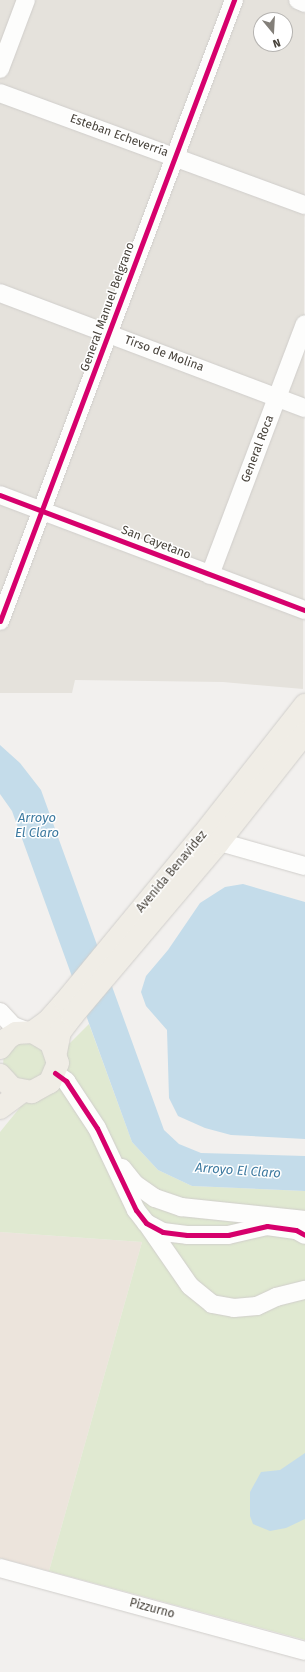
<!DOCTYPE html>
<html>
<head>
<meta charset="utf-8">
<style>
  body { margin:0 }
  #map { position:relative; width:305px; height:1672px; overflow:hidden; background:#f2f0ee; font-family:"Fira Sans",sans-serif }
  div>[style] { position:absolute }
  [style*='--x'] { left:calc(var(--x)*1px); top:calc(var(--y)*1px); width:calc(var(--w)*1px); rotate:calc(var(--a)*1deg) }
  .residential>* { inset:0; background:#e5e2dc }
  .commercial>* { inset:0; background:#ece4dc }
  .green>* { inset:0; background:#e0e9d1 }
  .water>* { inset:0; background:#c4dcea }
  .roads { filter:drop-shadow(0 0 1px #d0cecb) drop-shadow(0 0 1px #d0cecb) }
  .minor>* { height:18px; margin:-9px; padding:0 9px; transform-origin:9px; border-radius:9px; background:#fdfdfc }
  .major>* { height:22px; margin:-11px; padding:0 11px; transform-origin:11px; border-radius:11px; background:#f0ede6 }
  .cycleway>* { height:5px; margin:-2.5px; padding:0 2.5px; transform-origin:2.5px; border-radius:2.5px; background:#d6006c }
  span { translate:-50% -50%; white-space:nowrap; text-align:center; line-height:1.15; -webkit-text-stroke:3px #fff; paint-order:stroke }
  .street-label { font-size:12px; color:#47423a }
  .water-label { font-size:13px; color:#3d7aa0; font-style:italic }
  .north { position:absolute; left:253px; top:12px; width:40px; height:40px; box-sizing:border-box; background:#fff; border:1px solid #b5b3b0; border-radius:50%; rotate:162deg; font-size:11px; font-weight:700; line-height:16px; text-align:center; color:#47423a }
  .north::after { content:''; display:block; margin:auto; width:14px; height:18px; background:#837f79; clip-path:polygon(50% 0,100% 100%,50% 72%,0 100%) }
</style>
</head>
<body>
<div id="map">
  <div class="residential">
    <div style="clip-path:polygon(evenodd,0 0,305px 0,303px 689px,223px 682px,75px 680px,72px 693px,0 693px,0 0,261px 20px,285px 20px,285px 44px,261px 44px,261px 20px)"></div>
  </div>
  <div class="commercial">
    <div style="clip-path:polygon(0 1232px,142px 1242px,49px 1571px,0 1558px)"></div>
  </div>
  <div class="green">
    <div style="clip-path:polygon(89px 1024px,132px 1142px,158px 1170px,192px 1186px,305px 1191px,305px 1640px,49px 1571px,142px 1242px,0 1232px,0 1132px,22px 1105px,30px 1101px,66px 1047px)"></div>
    <div style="clip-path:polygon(29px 1037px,49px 1058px,45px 1072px,34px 1082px,18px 1082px,3px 1066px,4px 1051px)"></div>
  </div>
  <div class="water">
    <div style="clip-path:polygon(0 745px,20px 763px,41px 790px,164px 1130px,179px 1144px,201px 1153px,305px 1156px,305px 1191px,192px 1186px,158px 1170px,132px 1142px,12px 811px,0 794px)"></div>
    <div style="clip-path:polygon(243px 884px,305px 902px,305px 1139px,231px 1135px,205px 1128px,178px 1116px,169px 1098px,167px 1030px,146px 1006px,141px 992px,146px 976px,168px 950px,200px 903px,225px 887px)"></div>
    <div style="clip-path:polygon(305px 1453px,305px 1519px,286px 1528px,270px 1531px,253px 1524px,250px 1516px,250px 1492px,261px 1472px,280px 1470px)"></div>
  </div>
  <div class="roads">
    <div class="minor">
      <div style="--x:298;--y:0;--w:8;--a:23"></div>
      <div style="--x:0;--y:69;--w:74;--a:-69.4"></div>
      <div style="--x:0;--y:93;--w:325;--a:20.2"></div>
      <div style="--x:0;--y:293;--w:326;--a:20.7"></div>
      <div style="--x:0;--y:495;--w:326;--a:20.7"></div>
      <div style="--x:210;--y:575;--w:268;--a:-69.3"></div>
      <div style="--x:0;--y:621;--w:664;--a:-69.35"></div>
      <div style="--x:206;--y:838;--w:103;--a:15.8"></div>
      <div style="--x:0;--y:1012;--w:19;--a:47"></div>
      <div style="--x:13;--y:1026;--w:14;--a:21"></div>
      <div style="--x:55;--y:1073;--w:14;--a:36"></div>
      <div style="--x:66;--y:1081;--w:56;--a:56.6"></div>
      <div style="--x:97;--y:1128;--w:91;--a:64.6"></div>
      <div style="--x:136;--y:1210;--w:16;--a:52"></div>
      <div style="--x:146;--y:1223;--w:19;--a:28"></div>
      <div style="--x:163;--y:1232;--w:24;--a:7"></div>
      <div style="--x:187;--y:1235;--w:41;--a:0"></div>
      <div style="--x:228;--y:1235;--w:40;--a:-13"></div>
      <div style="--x:267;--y:1226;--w:29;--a:8"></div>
      <div style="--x:296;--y:1230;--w:10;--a:29"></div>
      <div style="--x:122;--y:1168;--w:21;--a:51"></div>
      <div style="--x:135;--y:1184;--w:24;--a:35"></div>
      <div style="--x:155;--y:1198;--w:28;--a:19"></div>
      <div style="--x:181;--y:1207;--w:125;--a:6"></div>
      <div style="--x:147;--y:1224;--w:75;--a:55.3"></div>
      <div style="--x:190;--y:1286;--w:28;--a:39"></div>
      <div style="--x:212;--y:1304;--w:22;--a:10"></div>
      <div style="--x:234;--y:1308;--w:23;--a:-5"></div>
      <div style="--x:257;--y:1306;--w:21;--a:-25"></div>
      <div style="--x:276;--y:1297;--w:30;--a:-14"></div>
      <div style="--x:0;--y:1568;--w:316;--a:15.2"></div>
    </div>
    <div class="major">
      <div style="--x:33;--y:1032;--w:17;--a:-36"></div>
      <div style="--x:47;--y:1022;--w:27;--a:-48"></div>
      <div style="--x:65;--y:1002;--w:215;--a:-50.5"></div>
      <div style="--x:202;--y:836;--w:167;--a:-51.8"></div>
      <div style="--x:0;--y:1048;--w:13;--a:-51"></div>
      <div style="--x:8;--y:1038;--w:9;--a:-32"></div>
      <div style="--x:16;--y:1033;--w:17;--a:-3"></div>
      <div style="--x:33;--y:1032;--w:21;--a:31"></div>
      <div style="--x:51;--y:1043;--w:21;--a:71"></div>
      <div style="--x:58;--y:1063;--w:21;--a:113"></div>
      <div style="--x:50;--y:1082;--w:21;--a:151"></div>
      <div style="--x:32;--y:1092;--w:20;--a:-169"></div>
      <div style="--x:12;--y:1088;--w:18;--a:-133"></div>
      <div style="--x:56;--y:1052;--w:20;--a:-79"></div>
      <div style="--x:60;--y:1032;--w:20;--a:-53"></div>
      <div style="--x:72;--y:1016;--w:226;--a:-49.8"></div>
      <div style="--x:218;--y:843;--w:140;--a:-51.7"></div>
      <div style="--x:0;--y:1108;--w:26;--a:-37"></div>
    </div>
  </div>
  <div class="cycleway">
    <div style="--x:0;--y:495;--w:326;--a:20.7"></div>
    <div style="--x:0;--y:621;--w:664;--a:-69.35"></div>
    <div style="--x:55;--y:1073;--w:14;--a:36"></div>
    <div style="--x:66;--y:1081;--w:56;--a:56.6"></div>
    <div style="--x:97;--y:1128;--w:91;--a:64.6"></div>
    <div style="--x:136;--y:1210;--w:16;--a:52"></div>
    <div style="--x:146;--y:1223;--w:19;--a:28"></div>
    <div style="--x:163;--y:1232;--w:24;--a:7"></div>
    <div style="--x:187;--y:1235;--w:41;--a:0"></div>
    <div style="--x:228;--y:1235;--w:40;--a:-13"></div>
    <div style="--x:267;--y:1226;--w:29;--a:8"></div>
    <div style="--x:296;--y:1230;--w:10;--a:29"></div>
  </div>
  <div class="street-label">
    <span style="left:119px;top:136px;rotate:20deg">Esteban Echeverría</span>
    <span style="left:108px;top:307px;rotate:-70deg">General Manuel Belgrano</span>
    <span style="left:164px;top:354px;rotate:20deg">Tirso de Molina</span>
    <span style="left:258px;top:449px;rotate:-69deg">General Roca</span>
    <span style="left:156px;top:543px;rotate:21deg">San Cayetano</span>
    <span style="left:172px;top:872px;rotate:-50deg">Avenida Benavídez</span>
    <span style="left:152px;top:1609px;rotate:15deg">Pizzurno</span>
  </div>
  <div class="water-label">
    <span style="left:37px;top:826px">Arroyo<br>El Claro</span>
    <span style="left:238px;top:1171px;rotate:4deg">Arroyo El Claro</span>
  </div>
  <div class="north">N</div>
</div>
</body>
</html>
